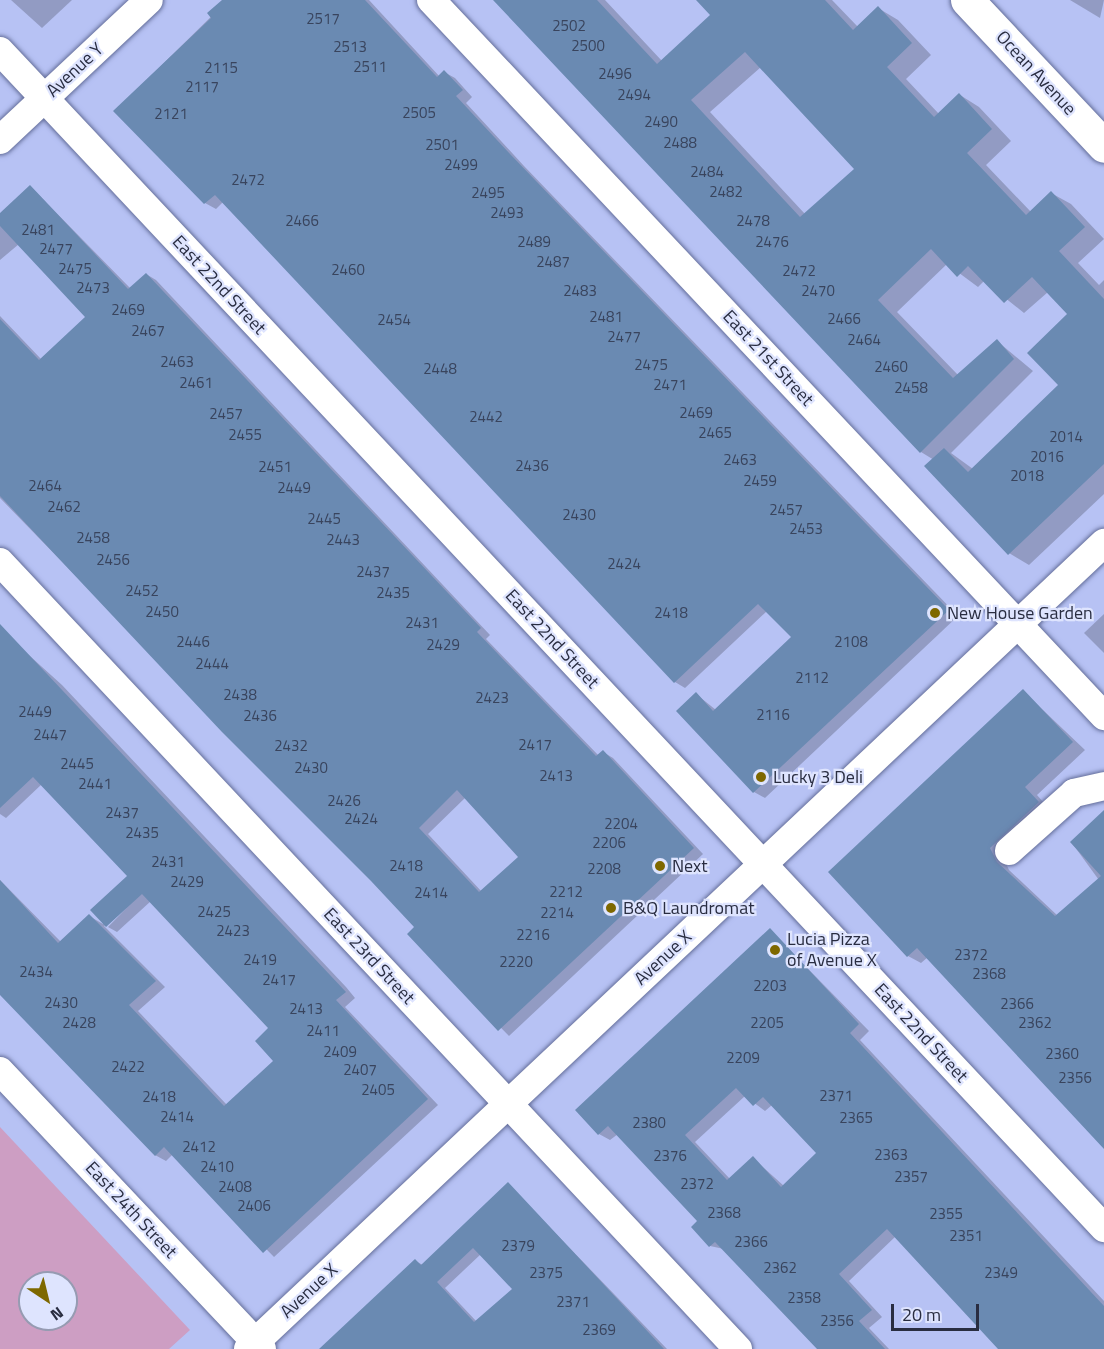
<!DOCTYPE html>
<html>
<head>
<meta charset="utf-8">
<style>
  body { margin:0 }
  #map { position:relative; width:1104px; height:1349px; overflow:hidden; background:#b7c2f4; font-family:"Titillium Web",sans-serif }
  div>[style] { position:absolute }
  [style*='--x'] { left:calc(var(--x)*1px); top:calc(var(--y)*1px); width:calc(var(--w)*1px); rotate:calc(var(--a)*1deg) }
  .green>* { inset:0; background:#cd9ec3 }
  .shadow>* { inset:0; background:#0003 }
  .building>* { inset:0; background:#6a8ab2 }
  .roads { filter:drop-shadow(0 0 2px #646e9a) drop-shadow(0 0 2px #646e9a) }
  .minor>* { height:28px; margin:-14px; padding:0 14px; transform-origin:14px; border-radius:14px; background:#fff }
  .major>* { height:33px; margin:-16.5px; padding:0 16.5px; transform-origin:16.5px; border-radius:16.5px; background:#fff }
  .dots>* { width:16px; height:16px; translate:-50% -50%; box-sizing:border-box; border:3px solid #dee4fe; border-radius:50% }
  span { translate:-50% -50%; white-space:nowrap; text-align:center; line-height:1.15; -webkit-text-stroke:4.5px #dee4fe; paint-order:stroke }
  .number-label { font-size:15px; color:#39445d }
  .number-label span { -webkit-text-stroke-width:0 }
  .street-label { font-size:18px; color:#292d41 }
  .poi-label { font-size:18px; color:#292d41 }
  .left { translate:0 -50%; text-align:left }
  .north { position:absolute; left:18px; top:1271px; width:60px; height:60px; box-sizing:border-box; background:#dee4fe; border:2px solid #969bb2; border-radius:50%; rotate:145deg; font-size:16px; font-weight:700; line-height:24px; text-align:center; color:#292d41 }
  .north::after { content:''; display:block; margin:auto; width:21px; height:27px; background:#7e6800; clip-path:polygon(50% 0,100% 100%,50% 72%,0 100%) }
  .scale { position:absolute; left:891px; top:1304px; width:88px; height:27px; box-sizing:border-box; border:3px solid #292d41; border-top:0; padding-left:8px; font-size:18px; line-height:21px; white-space:nowrap; color:#292d41; -webkit-text-stroke:4px #dee4fe; paint-order:stroke }
</style>
</head>
<body>
<div id="map">
  <div class="green">
    <div style="clip-path:polygon(evenodd,0 1127px,190px 1330px,169px 1349px,0 1349px,0 1127px,30px 1283px,66px 1283px,66px 1319px,30px 1319px,30px 1283px)"></div>
  </div>
  <div class="shadow">
    <div style="clip-path:polygon(11px 0,72px 0,42px 28px)"></div>
    <div style="clip-path:polygon(228px 0,369px 0,440px 77px,444px 72px,455px 78px,472px 97px,466px 103px,524px 166px,958px 616px,765px 798px,754px 792px,696px 694px,716px 710px,793px 638px,767px 611px,685px 688px,675px 682px,223px 202px,216px 209px,205px 203px,115px 111px)"></div>
    <div style="clip-path:polygon(evenodd,496px 0,605px 0,662px 61px,712px 15px,698px 0,832px 0,858px 27px,878px 8px,898px 20px,931px 55px,906px 79px,939px 114px,960px 95px,979px 107px,1011px 141px,986px 165px,1031px 212px,1051px 193px,1071px 204px,1104px 239px,1078px 263px,1099px 285px,1104px 280px,1104px 494px,1029px 565px,1009px 553px,934px 460px,921px 452px,496px 0,761px 67px,856px 169px,805px 214px,710px 112px,761px 67px,496px 0,947px 264px,978px 287px,984px 281px,1024px 313px,1048px 292px,1069px 314px,1060px 386px,973px 469px,951px 453px,1033px 371px,997px 341px,958px 375px,897px 312px,947px 264px)"></div>
    <div style="clip-path:polygon(1104px 0,1100px 18px,1070px 0)"></div>
    <div style="clip-path:polygon(evenodd,31px 187px,131px 289px,146px 274px,156px 280px,490px 635px,486px 639px,599px 756px,603px 752px,613px 758px,703px 854px,509px 1036px,409px 934px,416px 927px,372px 880px,0 498px,0 316px,41px 359px,87px 317px,19px 244px,0 260px,0 215px,31px 187px,466px 797px,520px 857px,482px 892px,428px 834px,466px 797px)"></div>
    <div style="clip-path:polygon(1104px 614px,1104px 653px,1084px 633px)"></div>
    <div style="clip-path:polygon(evenodd,0 629px,62px 685px,346px 987px,355px 998px,345px 1007px,438px 1105px,274px 1257px,173px 1154px,166px 1161px,155px 1155px,0 991px,0 880px,61px 942px,89px 916px,103px 924px,129px 876px,42px 784px,6px 818px,0 814px,0 629px,146px 888px,108px 927px,117px 932px,151px 901px,271px 1028px,275px 1061px,227px 1105px,138px 1011px,165px 987px,104px 926px,146px 888px)"></div>
    <div style="clip-path:polygon(1023px 691px,1085px 750px,1037px 795px,1050px 810px,1002px 855px,1009px 870px,1058px 916px,1104px 920px,1104px 1145px,928px 957px,921px 963px,908px 956px,830px 872px)"></div>
    <div style="clip-path:polygon(1104px 812px,1104px 887px,1072px 843px)"></div>
    <div style="clip-path:polygon(evenodd,770px 930px,869px 1031px,860px 1040px,1104px 1301px,1104px 1349px,1000px 1349px,896px 1236px,849px 1281px,882px 1317px,869px 1328px,889px 1349px,818px 1349px,724px 1249px,710px 1246px,699px 1221px,618px 1134px,610px 1140px,599px 1134px,577px 1110px,770px 930px,745px 1096px,765px 1111px,772px 1105px,818px 1153px,784px 1186px,753px 1158px,730px 1179px,695px 1142px,745px 1096px)"></div>
    <div style="clip-path:polygon(evenodd,508px 1184px,667px 1349px,325px 1349px,415px 1261px,423px 1265px,508px 1184px,481px 1254px,515px 1289px,477px 1322px,445px 1288px,481px 1254px)"></div>
  </div>
  <div class="building">
    <div style="clip-path:polygon(222px 0,365px 0,437px 77px,444px 70px,463px 90px,456px 96px,510px 154px,949px 610px,753px 793px,676px 711px,696px 692px,713px 711px,791px 637px,758px 604px,674px 683px,215px 195px,204px 204px,113px 111px,211px 18px,207px 13px)"></div>
    <div style="clip-path:polygon(evenodd,493px 0,597px 0,657px 64px,710px 15px,696px 0,825px 0,853px 30px,878px 6px,912px 43px,887px 67px,934px 117px,959px 93px,992px 129px,967px 153px,1026px 215px,1051px 191px,1085px 227px,1059px 251px,1104px 299px,1104px 464px,1008px 555px,924px 466px,944px 448px,968px 472px,1058px 385px,1027px 353px,1067px 314px,1032px 277px,1004px 303px,968px 266px,957px 277px,931px 249px,878px 300px,953px 378px,997px 339px,1014px 359px,920px 453px,493px 0,745px 52px,854px 169px,800px 217px,691px 100px,745px 52px)"></div>
    <div style="clip-path:polygon(evenodd,30px 185px,128px 289px,146px 273px,481px 628px,477px 632px,596px 756px,603px 750px,694px 848px,498px 1031px,407px 934px,414px 927px,371px 881px,222px 732px,0 496px,0 319px,39px 360px,85px 317px,0 226px,0 213px,30px 185px,457px 790px,518px 857px,479px 892px,419px 828px,457px 790px)"></div>
    <div style="clip-path:polygon(0 624px,346px 992px,336px 1000px,428px 1099px,263px 1253px,164px 1147px,155px 1156px,0 995px,0 880px,58px 943px,89px 914px,156px 981px,129px 1005px,224px 1106px,273px 1061px,255px 1041px,268px 1028px,142px 894px,106px 927px,90px 910px,127px 876px,33px 777px,0 808px)"></div>
    <div style="clip-path:polygon(1023px 689px,1073px 742px,1025px 787px,1039px 802px,990px 848px,997px 862px,1055px 916px,1101px 876px,1070px 842px,1104px 810px,1104px 1149px,917px 948px,907px 957px,828px 872px)"></div>
    <div style="clip-path:polygon(evenodd,770px 928px,859px 1024px,850px 1033px,1104px 1306px,1104px 1349px,998px 1349px,887px 1229px,839px 1274px,872px 1310px,859px 1321px,885px 1349px,817px 1349px,715px 1242px,709px 1247px,691px 1227px,697px 1221px,608px 1126px,598px 1135px,575px 1110px,770px 928px,736px 1088px,753px 1106px,763px 1097px,816px 1153px,781px 1187px,753px 1156px,727px 1180px,685px 1135px,736px 1088px)"></div>
    <div style="clip-path:polygon(evenodd,508px 1182px,664px 1349px,319px 1349px,415px 1259px,421px 1265px,508px 1182px,473px 1248px,512px 1289px,474px 1322px,437px 1282px,473px 1248px)"></div>
  </div>
  <div class="roads">
    <div class="minor">
      <div style="--x:431;--y:0;--w:983;--a:46.77"></div>
      <div style="--x:0;--y:51;--w:1614;--a:46.83"></div>
      <div style="--x:0;--y:140;--w:204;--a:-43.2"></div>
      <div style="--x:0;--y:562;--w:1079;--a:46.84"></div>
      <div style="--x:1009;--y:851;--w:87;--a:-41.7"></div>
      <div style="--x:1074;--y:793;--w:31;--a:-13"></div>
      <div style="--x:0;--y:1071;--w:382;--a:46.7"></div>
      <div style="--x:248;--y:1349;--w:1176;--a:-43.28"></div>
    </div>
    <div class="major">
      <div style="--x:967;--y:0;--w:200;--a:46.8"></div>
    </div>
  </div>
  <div class="dots">
    <div style="left:935px;top:613px;background:#7e6800"></div>
    <div style="left:761px;top:777px;background:#7e6800"></div>
    <div style="left:660px;top:866px;background:#7e6800"></div>
    <div style="left:611px;top:908px;background:#7e6800"></div>
    <div style="left:775px;top:950px;background:#7e6800"></div>
  </div>
  <div class="number-label">
    <span style="left:323px;top:19px">2517</span>
    <span style="left:569px;top:26px">2502</span>
    <span style="left:588px;top:46px">2500</span>
    <span style="left:350px;top:47px">2513</span>
    <span style="left:370px;top:67px">2511</span>
    <span style="left:221px;top:68px">2115</span>
    <span style="left:615px;top:74px">2496</span>
    <span style="left:202px;top:87px">2117</span>
    <span style="left:634px;top:95px">2494</span>
    <span style="left:419px;top:113px">2505</span>
    <span style="left:171px;top:114px">2121</span>
    <span style="left:661px;top:122px">2490</span>
    <span style="left:680px;top:143px">2488</span>
    <span style="left:442px;top:145px">2501</span>
    <span style="left:461px;top:165px">2499</span>
    <span style="left:707px;top:172px">2484</span>
    <span style="left:248px;top:180px">2472</span>
    <span style="left:726px;top:192px">2482</span>
    <span style="left:488px;top:193px">2495</span>
    <span style="left:507px;top:213px">2493</span>
    <span style="left:302px;top:221px">2466</span>
    <span style="left:753px;top:221px">2478</span>
    <span style="left:38px;top:230px">2481</span>
    <span style="left:534px;top:242px">2489</span>
    <span style="left:772px;top:242px">2476</span>
    <span style="left:56px;top:249px">2477</span>
    <span style="left:553px;top:262px">2487</span>
    <span style="left:75px;top:269px">2475</span>
    <span style="left:348px;top:270px">2460</span>
    <span style="left:799px;top:271px">2472</span>
    <span style="left:93px;top:288px">2473</span>
    <span style="left:580px;top:291px">2483</span>
    <span style="left:818px;top:291px">2470</span>
    <span style="left:128px;top:310px">2469</span>
    <span style="left:606px;top:317px">2481</span>
    <span style="left:844px;top:319px">2466</span>
    <span style="left:394px;top:320px">2454</span>
    <span style="left:148px;top:331px">2467</span>
    <span style="left:624px;top:337px">2477</span>
    <span style="left:864px;top:340px">2464</span>
    <span style="left:177px;top:362px">2463</span>
    <span style="left:651px;top:365px">2475</span>
    <span style="left:891px;top:367px">2460</span>
    <span style="left:440px;top:369px">2448</span>
    <span style="left:196px;top:383px">2461</span>
    <span style="left:670px;top:385px">2471</span>
    <span style="left:911px;top:388px">2458</span>
    <span style="left:696px;top:413px">2469</span>
    <span style="left:226px;top:414px">2457</span>
    <span style="left:486px;top:417px">2442</span>
    <span style="left:715px;top:433px">2465</span>
    <span style="left:245px;top:435px">2455</span>
    <span style="left:1066px;top:437px">2014</span>
    <span style="left:1047px;top:457px">2016</span>
    <span style="left:740px;top:460px">2463</span>
    <span style="left:532px;top:466px">2436</span>
    <span style="left:275px;top:467px">2451</span>
    <span style="left:1027px;top:476px">2018</span>
    <span style="left:760px;top:481px">2459</span>
    <span style="left:45px;top:486px">2464</span>
    <span style="left:294px;top:488px">2449</span>
    <span style="left:64px;top:507px">2462</span>
    <span style="left:786px;top:510px">2457</span>
    <span style="left:579px;top:515px">2430</span>
    <span style="left:324px;top:519px">2445</span>
    <span style="left:806px;top:529px">2453</span>
    <span style="left:93px;top:538px">2458</span>
    <span style="left:343px;top:540px">2443</span>
    <span style="left:113px;top:560px">2456</span>
    <span style="left:624px;top:564px">2424</span>
    <span style="left:373px;top:572px">2437</span>
    <span style="left:142px;top:591px">2452</span>
    <span style="left:393px;top:593px">2435</span>
    <span style="left:162px;top:612px">2450</span>
    <span style="left:671px;top:613px">2418</span>
    <span style="left:422px;top:623px">2431</span>
    <span style="left:193px;top:642px">2446</span>
    <span style="left:851px;top:642px">2108</span>
    <span style="left:443px;top:645px">2429</span>
    <span style="left:212px;top:664px">2444</span>
    <span style="left:812px;top:678px">2112</span>
    <span style="left:240px;top:695px">2438</span>
    <span style="left:492px;top:698px">2423</span>
    <span style="left:35px;top:712px">2449</span>
    <span style="left:773px;top:715px">2116</span>
    <span style="left:260px;top:716px">2436</span>
    <span style="left:50px;top:735px">2447</span>
    <span style="left:535px;top:745px">2417</span>
    <span style="left:291px;top:746px">2432</span>
    <span style="left:77px;top:764px">2445</span>
    <span style="left:311px;top:768px">2430</span>
    <span style="left:556px;top:776px">2413</span>
    <span style="left:95px;top:784px">2441</span>
    <span style="left:344px;top:801px">2426</span>
    <span style="left:122px;top:813px">2437</span>
    <span style="left:361px;top:819px">2424</span>
    <span style="left:621px;top:824px">2204</span>
    <span style="left:142px;top:833px">2435</span>
    <span style="left:609px;top:843px">2206</span>
    <span style="left:168px;top:862px">2431</span>
    <span style="left:406px;top:866px">2418</span>
    <span style="left:604px;top:869px">2208</span>
    <span style="left:187px;top:882px">2429</span>
    <span style="left:566px;top:892px">2212</span>
    <span style="left:431px;top:893px">2414</span>
    <span style="left:214px;top:912px">2425</span>
    <span style="left:557px;top:913px">2214</span>
    <span style="left:233px;top:931px">2423</span>
    <span style="left:533px;top:935px">2216</span>
    <span style="left:971px;top:955px">2372</span>
    <span style="left:260px;top:960px">2419</span>
    <span style="left:516px;top:962px">2220</span>
    <span style="left:36px;top:972px">2434</span>
    <span style="left:989px;top:974px">2368</span>
    <span style="left:279px;top:980px">2417</span>
    <span style="left:770px;top:986px">2203</span>
    <span style="left:61px;top:1003px">2430</span>
    <span style="left:1017px;top:1004px">2366</span>
    <span style="left:306px;top:1009px">2413</span>
    <span style="left:79px;top:1023px">2428</span>
    <span style="left:767px;top:1023px">2205</span>
    <span style="left:1035px;top:1023px">2362</span>
    <span style="left:323px;top:1031px">2411</span>
    <span style="left:340px;top:1052px">2409</span>
    <span style="left:1062px;top:1054px">2360</span>
    <span style="left:743px;top:1058px">2209</span>
    <span style="left:128px;top:1067px">2422</span>
    <span style="left:360px;top:1070px">2407</span>
    <span style="left:1075px;top:1078px">2356</span>
    <span style="left:378px;top:1090px">2405</span>
    <span style="left:836px;top:1096px">2371</span>
    <span style="left:159px;top:1097px">2418</span>
    <span style="left:177px;top:1117px">2414</span>
    <span style="left:856px;top:1118px">2365</span>
    <span style="left:649px;top:1123px">2380</span>
    <span style="left:199px;top:1147px">2412</span>
    <span style="left:891px;top:1155px">2363</span>
    <span style="left:670px;top:1156px">2376</span>
    <span style="left:217px;top:1167px">2410</span>
    <span style="left:911px;top:1177px">2357</span>
    <span style="left:697px;top:1184px">2372</span>
    <span style="left:235px;top:1187px">2408</span>
    <span style="left:254px;top:1206px">2406</span>
    <span style="left:724px;top:1213px">2368</span>
    <span style="left:946px;top:1214px">2355</span>
    <span style="left:966px;top:1236px">2351</span>
    <span style="left:751px;top:1242px">2366</span>
    <span style="left:518px;top:1246px">2379</span>
    <span style="left:780px;top:1268px">2362</span>
    <span style="left:546px;top:1273px">2375</span>
    <span style="left:1001px;top:1273px">2349</span>
    <span style="left:804px;top:1298px">2358</span>
    <span style="left:573px;top:1302px">2371</span>
    <span style="left:837px;top:1321px">2356</span>
    <span style="left:599px;top:1330px">2369</span>
  </div>
  <div class="street-label">
    <span style="left:75px;top:70px;rotate:-43deg">Avenue Y</span>
    <span style="left:1036px;top:73px;rotate:47deg">Ocean Avenue</span>
    <span style="left:219px;top:285px;rotate:47deg">East 22nd Street</span>
    <span style="left:768px;top:358px;rotate:47deg">East 21st Street</span>
    <span style="left:552px;top:639px;rotate:47deg">East 22nd Street</span>
    <span style="left:369px;top:956px;rotate:47deg">East 23rd Street</span>
    <span style="left:663px;top:958px;rotate:-43deg">Avenue X</span>
    <span style="left:921px;top:1033px;rotate:47deg">East 22nd Street</span>
    <span style="left:131px;top:1210px;rotate:47deg">East 24th Street</span>
    <span style="left:309px;top:1291px;rotate:-43deg">Avenue X</span>
  </div>
  <div class="poi-label">
    <span class="left" style="left:947px;top:613px">New House Garden</span>
    <span class="left" style="left:773px;top:777px">Lucky 3 Deli</span>
    <span class="left" style="left:672px;top:866px">Next</span>
    <span class="left" style="left:623px;top:908px">B&amp;Q Laundromat</span>
    <span class="left" style="left:787px;top:950px">Lucia Pizza<br>of Avenue X</span>
  </div>
  <div class="north">N</div>
  <div class="scale">20 m</div>
</div>
</body>
</html>
